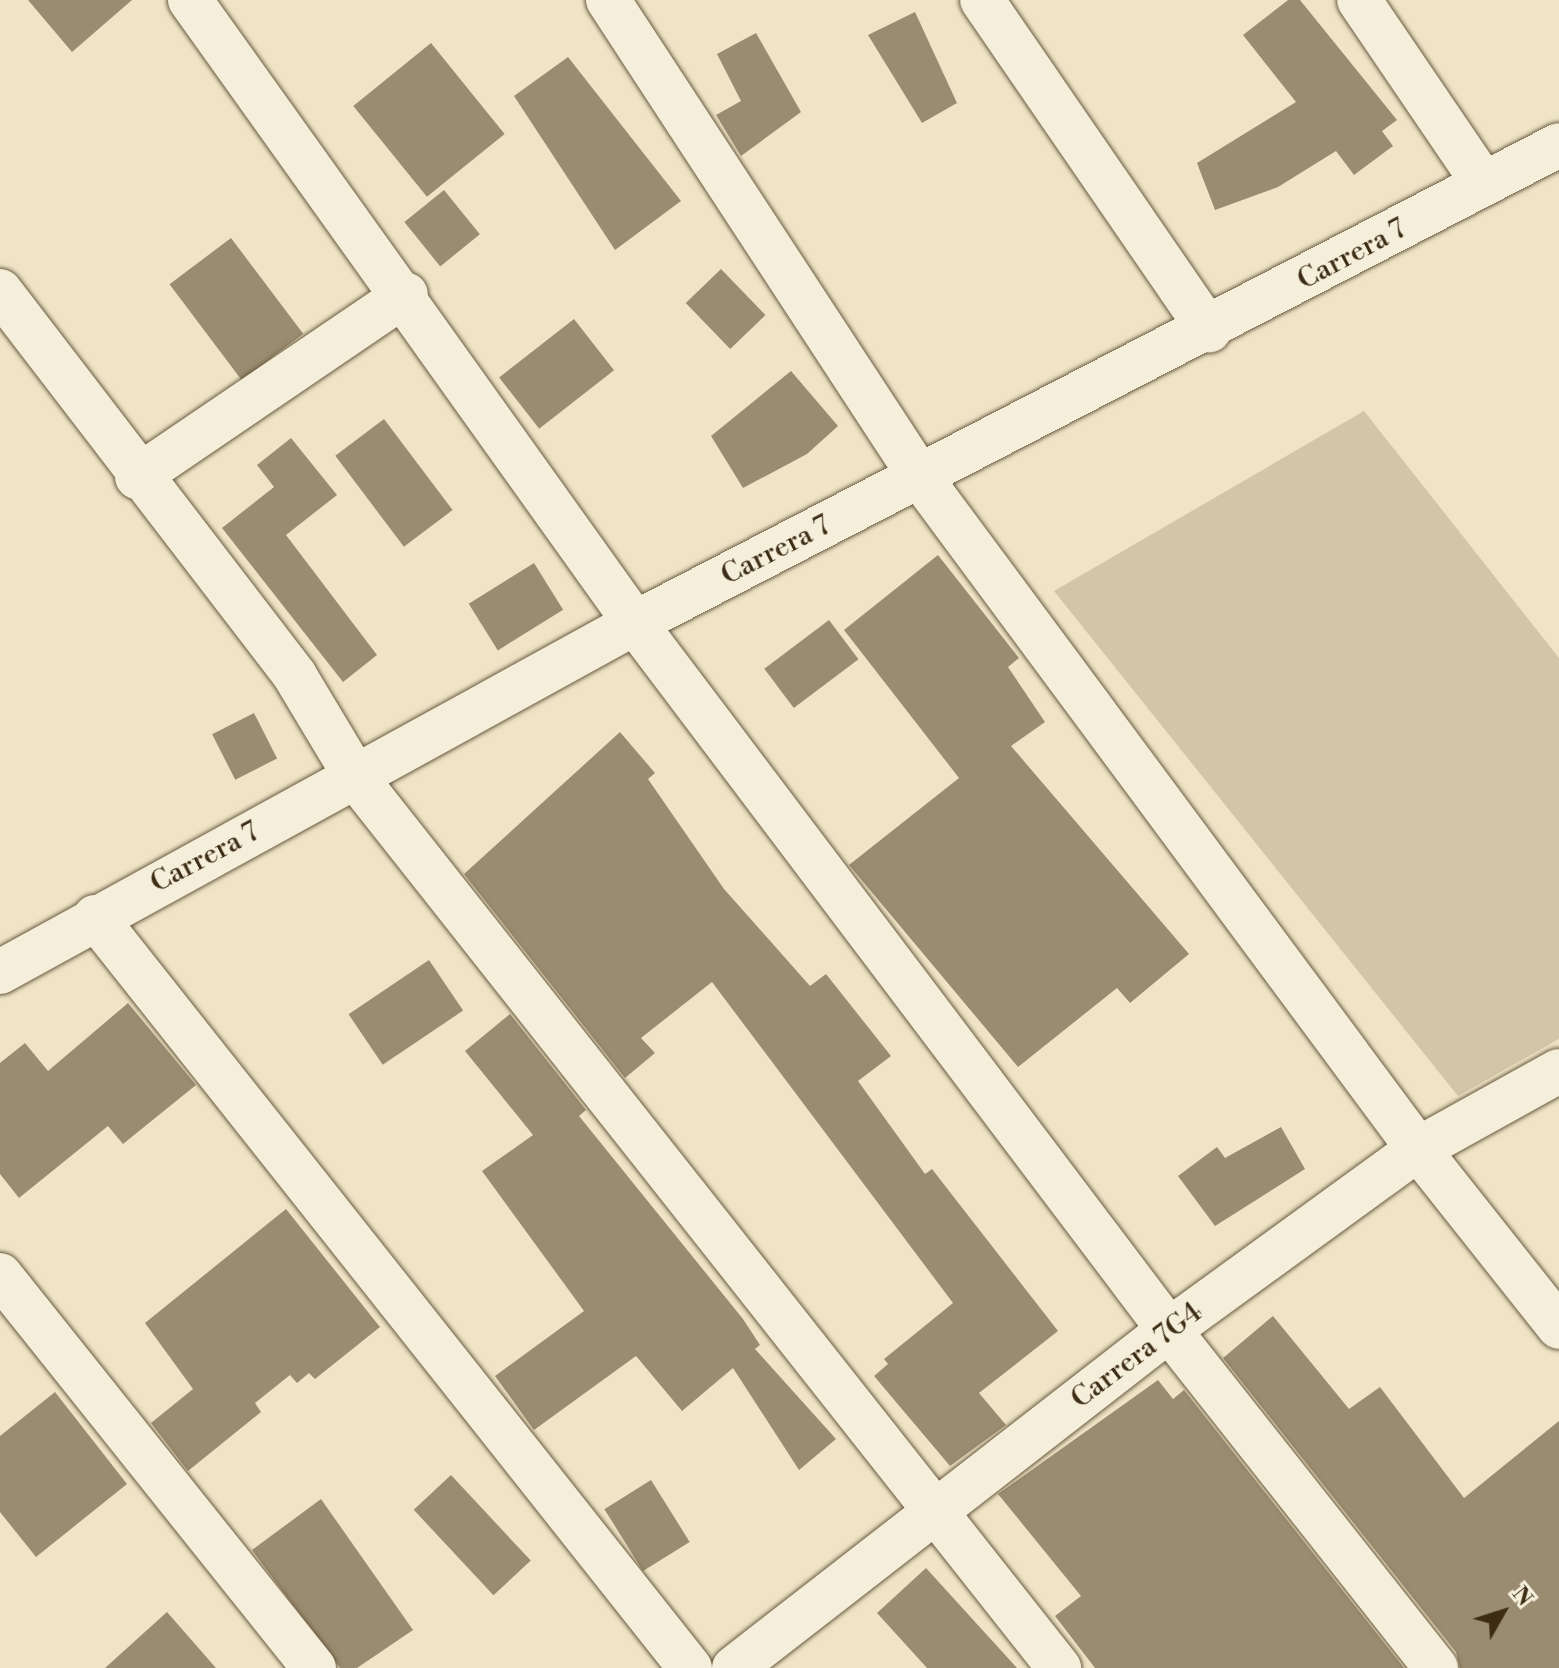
<!DOCTYPE html>
<html>
<head>
<meta charset="utf-8">
<style>
  body { margin:0 }
  #map { position:relative; width:1559px; height:1668px; overflow:hidden; background:#efe5c6; font-family:"Libre Bodoni",serif }
  div>[style] { position:absolute }
  [style*='--x'] { left:calc(var(--x)*1px); top:calc(var(--y)*1px); width:calc(var(--w)*1px); rotate:calc(var(--a)*1deg) }
  .green>* { inset:0; background:#d1c6a8 }
  .building>* { inset:0; background:#9a8c71; transform-origin:0 0 }
  .roads { filter:drop-shadow(0 0 2px #6a5a40) drop-shadow(0 0 2px #6a5a40) }
  .minor>* { height:44px; margin:-22px; padding:0 22px; transform-origin:22px; border-radius:22px; background:#f5eeda }
  span { translate:-50% -50%; white-space:nowrap; text-align:center; line-height:1.15; -webkit-text-stroke:8px #f5eeda; paint-order:stroke }
  .street-label { font-size:28px; color:#3d2c14 }
  .north { position:absolute; left:1463px; top:1572px; width:80px; height:80px; -webkit-text-stroke:6px #f5eeda; paint-order:stroke; rotate:51deg; font-size:22px; font-weight:700; line-height:32px; text-align:center; color:#3d2c14 }
  .north::after { content:''; display:block; margin:auto; width:28px; height:36px; background:#3d2c14; clip-path:polygon(50% 0,100% 100%,50% 72%,0 100%) }
</style>
</head>
<body>
<div id="map">
  <div class="green">
    <div style="clip-path:polygon(1364px 411px,1559px 658px,1559px 1039px,1458px 1096px,1054px 591px)"></div>
  </div>
  <div class="building">
    <div style="clip-path:polygon(28px 0,132px 0,72px 52px)"></div>
    <div style="clip-path:polygon(1288px 0,1300px 0,1397px 120px,1382px 131px,1393px 146px,1354px 175px,1336px 151px,1278px 187px,1215px 210px,1197px 163px,1296px 102px,1243px 35px)"></div>
    <div style="clip-path:polygon(915px 12px,957px 103px,922px 123px,868px 35px)"></div>
    <div style="clip-path:polygon(756px 33px,801px 112px,741px 156px,716px 115px,741px 101px,717px 54px)"></div>
    <div style="left:431px;top:43px;width:117px;height:100px;rotate:51deg"></div>
    <div style="clip-path:polygon(568px 57px,681px 201px,615px 250px,514px 96px)"></div>
    <div style="left:444px;top:190px;width:57px;height:51px;rotate:51deg"></div>
    <div style="left:231px;top:238px;width:120px;height:77px;rotate:53deg"></div>
    <div style="left:721px;top:269px;width:64px;height:49px;rotate:46deg"></div>
    <div style="left:574px;top:319px;width:65px;height:95px;rotate:52deg"></div>
    <div style="clip-path:polygon(791px 371px,838px 426px,807px 454px,743px 488px,711px 436px)"></div>
    <div style="left:384px;top:419px;width:114px;height:61px;rotate:53deg"></div>
    <div style="clip-path:polygon(291px 438px,337px 495px,286px 535px,377px 655px,343px 682px,222px 528px,274px 487px,257px 465px)"></div>
    <div style="clip-path:polygon(938px 555px,1019px 658px,1008px 667px,1045px 722px,1011px 746px,1189px 954px,1130px 1003px,1117px 988px,1018px 1067px,849px 865px,959px 778px,844px 630px)"></div>
    <div style="left:534px;top:563px;width:55px;height:77px;rotate:58deg"></div>
    <div style="left:829px;top:620px;width:49px;height:81px;rotate:53deg"></div>
    <div style="left:254px;top:713px;width:51px;height:47px;rotate:63deg"></div>
    <div style="clip-path:polygon(620px 732px,655px 773px,648px 779px,724px 889px,810px 986px,826px 974px,891px 1056px,858px 1081px,925px 1174px,932px 1169px,1058px 1331px,979px 1393px,1006px 1425px,950px 1466px,874px 1376px,888px 1364px,884px 1359px,953px 1303px,712px 982px,641px 1038px,655px 1053px,625px 1078px,464px 874px)"></div>
    <div style="left:429px;top:960px;width:61px;height:97px;rotate:56deg"></div>
    <div style="clip-path:polygon(128px 1003px,196px 1085px,123px 1144px,108px 1126px,19px 1198px,0 1174px,0 1063px,25px 1043px,48px 1071px)"></div>
    <div style="clip-path:polygon(510px 1014px,586px 1110px,579px 1116px,743px 1319px,760px 1345px,755px 1349px,836px 1439px,799px 1470px,733px 1368px,682px 1411px,636px 1356px,534px 1430px,495px 1376px,584px 1311px,482px 1171px,533px 1135px,465px 1051px)"></div>
    <div style="clip-path:polygon(1281px 1127px,1305px 1169px,1215px 1226px,1178px 1176px,1217px 1147px,1225px 1158px)"></div>
    <div style="clip-path:polygon(286px 1209px,380px 1327px,315px 1379px,309px 1373px,297px 1383px,290px 1375px,255px 1403px,261px 1412px,188px 1471px,151px 1423px,193px 1389px,145px 1323px)"></div>
    <div style="clip-path:polygon(1273px 1316px,1349px 1409px,1380px 1387px,1464px 1498px,1559px 1421px,1559px 1668px,1460px 1668px,1456px 1652px,1223px 1358px)"></div>
    <div style="clip-path:polygon(1158px 1380px,1173px 1399px,1184px 1390px,1404px 1668px,1095px 1668px,1055px 1616px,1081px 1596px,998px 1494px)"></div>
    <div style="clip-path:polygon(55px 1392px,127px 1484px,36px 1557px,0 1512px,0 1436px)"></div>
    <div style="left:451px;top:1475px;width:117px;height:51px;rotate:47deg"></div>
    <div style="left:651px;top:1480px;width:73px;height:55px;rotate:58deg"></div>
    <div style="clip-path:polygon(321px 1499px,413px 1630px,357px 1668px,340px 1668px,252px 1550px)"></div>
    <div style="clip-path:polygon(926px 1568px,1017px 1668px,927px 1668px,877px 1613px)"></div>
    <div style="clip-path:polygon(167px 1612px,216px 1668px,105px 1668px)"></div>
  </div>
  <div class="roads">
    <div class="minor">
      <div style="--x:190;--y:0;--w:766;--a:54.46"></div>
      <div style="--x:635;--y:623;--w:886;--a:52.94"></div>
      <div style="--x:1169;--y:1330;--w:431;--a:51.7"></div>
      <div style="--x:608;--y:0;--w:570;--a:56.81"></div>
      <div style="--x:920;--y:477;--w:836;--a:53.46"></div>
      <div style="--x:1418;--y:1149;--w:227;--a:51.6"></div>
      <div style="--x:982;--y:0;--w:401;--a:55.5"></div>
      <div style="--x:1359;--y:0;--w:222;--a:55.8"></div>
      <div style="--x:0;--y:291;--w:485;--a:52.5"></div>
      <div style="--x:295;--y:676;--w:120;--a:59"></div>
      <div style="--x:357;--y:779;--w:1133;--a:51.7"></div>
      <div style="--x:137;--y:477;--w:325;--a:-34.2"></div>
      <div style="--x:95;--y:917;--w:958;--a:51.61"></div>
      <div style="--x:0;--y:972;--w:725;--a:-28.79"></div>
      <div style="--x:635;--y:623;--w:1040;--a:-27.35"></div>
      <div style="--x:0;--y:1275;--w:503;--a:51.38"></div>
      <div style="--x:734;--y:1668;--w:551;--a:-37.85"></div>
      <div style="--x:1169;--y:1330;--w:308;--a:-36"></div>
      <div style="--x:1418;--y:1149;--w:161;--a:-29"></div>
    </div>
  </div>
  <div class="street-label">
    <span style="left:1352px;top:255px;rotate:-28deg">Carrera 7</span>
    <span style="left:776px;top:551px;rotate:-27deg">Carrera 7</span>
    <span style="left:205px;top:858px;rotate:-28deg">Carrera 7</span>
    <span style="left:1137px;top:1356px;rotate:-37deg">Carrera 7G4</span>
  </div>
  <div class="north">N</div>
</div>
</body>
</html>
